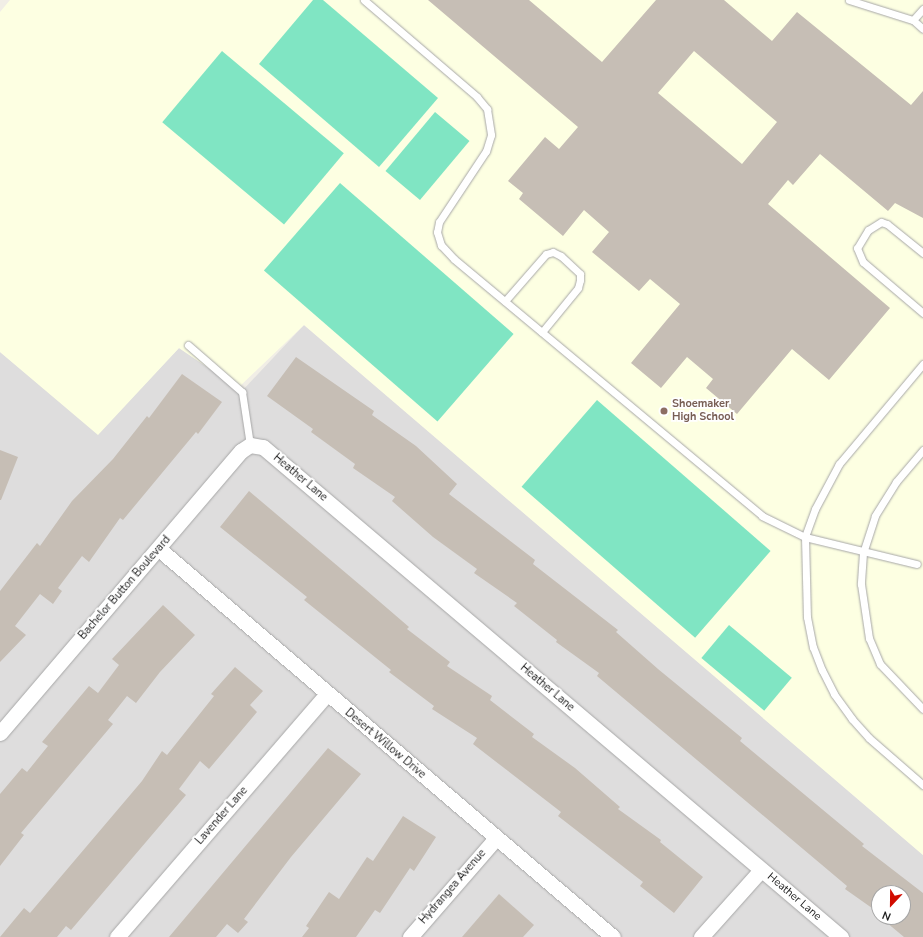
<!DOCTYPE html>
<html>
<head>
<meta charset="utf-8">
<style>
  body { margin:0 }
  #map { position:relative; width:923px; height:937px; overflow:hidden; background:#f1eee6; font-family:"Nunito Sans",sans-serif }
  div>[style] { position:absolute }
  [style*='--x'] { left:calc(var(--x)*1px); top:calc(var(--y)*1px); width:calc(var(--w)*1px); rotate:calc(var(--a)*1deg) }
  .residential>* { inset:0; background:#dedddd }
  .education>* { inset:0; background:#fdffe2 }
  .pitch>* { inset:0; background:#80e5c3; transform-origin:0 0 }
  .building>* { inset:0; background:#c6beb5 }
  .roads { filter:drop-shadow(0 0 1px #a7a7a7) drop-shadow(0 0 1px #a7a7a7) }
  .lane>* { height:7px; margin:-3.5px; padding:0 3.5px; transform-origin:3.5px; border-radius:3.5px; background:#fff }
  .street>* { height:15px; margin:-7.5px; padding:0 7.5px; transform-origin:7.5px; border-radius:7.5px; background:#fff }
  .dots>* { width:11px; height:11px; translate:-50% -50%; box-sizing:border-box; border:2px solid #fff; border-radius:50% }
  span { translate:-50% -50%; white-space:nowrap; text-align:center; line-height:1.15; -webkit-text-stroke:3.5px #fff; paint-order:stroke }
  .education-label { font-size:11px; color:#785e54; font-weight:700 }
  .left { translate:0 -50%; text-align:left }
  .street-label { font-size:11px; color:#202020 }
  .north { position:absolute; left:871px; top:885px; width:40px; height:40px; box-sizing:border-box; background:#fff; border:1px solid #a6a6a6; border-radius:50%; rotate:202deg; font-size:11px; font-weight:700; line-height:16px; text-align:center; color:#202020 }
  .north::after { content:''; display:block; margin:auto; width:14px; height:18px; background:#d10c00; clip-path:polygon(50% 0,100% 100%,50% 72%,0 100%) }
</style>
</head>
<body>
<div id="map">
  <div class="residential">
    <div style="clip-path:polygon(evenodd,304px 325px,923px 855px,923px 937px,0 937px,0 352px,98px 434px,179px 348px,242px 391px,304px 325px,879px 893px,903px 893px,903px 917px,879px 917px,879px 893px)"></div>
  </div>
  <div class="education">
    <div style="clip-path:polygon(10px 0,923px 0,923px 855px,304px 325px,238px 388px,179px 348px,98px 435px,0 352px,0 12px)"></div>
  </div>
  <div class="pitch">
    <div style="clip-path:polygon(313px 0,323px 0,438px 98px,379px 167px,259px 64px)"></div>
    <div style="left:222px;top:51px;width:159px;height:93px;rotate:40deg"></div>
    <div style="left:435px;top:112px;width:45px;height:77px;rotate:40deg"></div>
    <div style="left:340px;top:183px;width:230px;height:116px;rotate:41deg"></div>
    <div style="left:597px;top:400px;width:230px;height:115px;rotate:41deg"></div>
    <div style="left:729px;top:625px;width:82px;height:43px;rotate:40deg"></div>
  </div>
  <div class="building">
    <div style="clip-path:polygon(evenodd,428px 0,529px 0,602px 62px,656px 0,724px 0,772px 41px,797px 12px,911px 105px,923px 91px,923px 218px,895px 203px,888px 211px,820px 154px,793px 185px,788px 180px,768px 204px,890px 308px,829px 380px,792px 349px,737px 414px,706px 388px,713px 379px,687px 357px,661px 388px,631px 363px,680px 304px,650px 279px,639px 291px,592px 252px,609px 232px,584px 210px,563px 236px,519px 199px,523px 193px,508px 181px,545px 137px,559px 149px,578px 127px,428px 0,694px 51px,777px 122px,742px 164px,658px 93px,694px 51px)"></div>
    <div style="clip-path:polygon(296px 357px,374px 411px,372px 415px,416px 446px,457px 484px,449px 494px,535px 560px,533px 564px,618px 630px,616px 632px,658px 669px,742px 738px,740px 741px,864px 844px,862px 846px,923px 893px,923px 937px,904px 937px,886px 922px,887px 919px,884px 917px,903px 917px,903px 893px,879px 893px,879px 913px,845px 889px,847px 886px,597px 676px,599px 673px,556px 642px,557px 640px,514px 606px,517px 603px,474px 573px,477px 569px,433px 537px,392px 501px,395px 497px,353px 468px,355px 464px,311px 432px,313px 429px,267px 396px)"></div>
    <div style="clip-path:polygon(182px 374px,222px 402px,198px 434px,196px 432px,123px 520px,120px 518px,89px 562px,82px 556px,58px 588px,62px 591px,53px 604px,40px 594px,15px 626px,26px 635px,0 662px,0 591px,37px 543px,40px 546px,72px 501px,113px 459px,147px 416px,149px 418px)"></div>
    <div style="clip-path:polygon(0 450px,18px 457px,1px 500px,0 500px)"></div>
    <div style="clip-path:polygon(249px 491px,366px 590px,409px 627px,407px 629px,450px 662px,447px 666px,492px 696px,490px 700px,534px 734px,532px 737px,575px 768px,620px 807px,618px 809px,661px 840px,660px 842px,703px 877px,674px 913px,640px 886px,643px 882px,558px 816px,561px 812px,473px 744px,477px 738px,432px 709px,434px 706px,389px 672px,391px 670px,304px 600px,307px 597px,220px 527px)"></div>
    <div style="clip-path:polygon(163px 605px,195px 635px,160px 672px,136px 703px,127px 696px,108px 720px,113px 724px,21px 833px,24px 835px,0 866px,0 794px,22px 768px,27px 772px,48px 746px,42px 742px,89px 686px,98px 693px,119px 665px,112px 659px)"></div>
    <div style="clip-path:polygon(235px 667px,263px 691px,250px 705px,257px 712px,209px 769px,200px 761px,179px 789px,186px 795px,71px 930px,66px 926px,57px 937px,0 937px,24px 908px,30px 913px,142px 781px,162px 751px,167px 755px,214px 696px,211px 694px)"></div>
    <div style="clip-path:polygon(328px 748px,361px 774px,291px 857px,244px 919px,248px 922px,238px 933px,227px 924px,216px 937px,169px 937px)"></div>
    <div style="clip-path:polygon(403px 816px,436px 837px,414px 871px,410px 868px,380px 913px,375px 910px,356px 937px,302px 937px,309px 928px,306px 926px,329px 892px,339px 899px,367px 857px,373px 861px)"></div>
    <div style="clip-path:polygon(499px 894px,534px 925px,523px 937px,462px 937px)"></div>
  </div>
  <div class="roads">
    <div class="lane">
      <div style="--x:364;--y:0;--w:149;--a:40.6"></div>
      <div style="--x:477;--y:97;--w:16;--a:50"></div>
      <div style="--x:487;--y:109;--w:26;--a:81"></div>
      <div style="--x:491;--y:135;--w:17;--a:107"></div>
      <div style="--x:486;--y:151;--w:85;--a:123.5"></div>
      <div style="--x:439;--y:222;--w:10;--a:101"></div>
      <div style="--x:437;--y:232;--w:14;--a:73"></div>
      <div style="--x:441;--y:245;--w:19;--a:47"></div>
      <div style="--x:454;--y:259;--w:401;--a:39.8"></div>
      <div style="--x:762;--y:516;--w:48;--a:26"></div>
      <div style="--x:805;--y:537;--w:115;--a:13.6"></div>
      <div style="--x:849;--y:0;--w:67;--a:17.4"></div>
      <div style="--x:913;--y:20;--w:13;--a:42"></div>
      <div style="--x:913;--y:20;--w:15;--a:-48"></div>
      <div style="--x:923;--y:253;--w:46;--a:-141.1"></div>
      <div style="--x:887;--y:224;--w:6;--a:-162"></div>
      <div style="--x:881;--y:222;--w:15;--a:148"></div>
      <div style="--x:868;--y:230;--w:21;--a:121"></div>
      <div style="--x:857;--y:248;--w:15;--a:67"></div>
      <div style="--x:863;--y:262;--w:79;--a:40.4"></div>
      <div style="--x:505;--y:301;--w:62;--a:-48.9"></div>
      <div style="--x:546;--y:254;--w:7;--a:-16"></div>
      <div style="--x:553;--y:252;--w:9;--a:27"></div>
      <div style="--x:561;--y:256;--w:26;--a:43"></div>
      <div style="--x:580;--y:274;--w:6;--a:90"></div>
      <div style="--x:580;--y:280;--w:8;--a:104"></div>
      <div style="--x:578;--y:288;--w:57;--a:129.3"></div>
      <div style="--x:188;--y:345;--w:72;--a:41"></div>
      <div style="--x:242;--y:392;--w:54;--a:81.4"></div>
      <div style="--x:923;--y:364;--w:131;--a:130"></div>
      <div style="--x:839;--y:464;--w:51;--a:118.1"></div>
      <div style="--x:815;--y:509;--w:30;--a:110"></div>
      <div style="--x:805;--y:537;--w:80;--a:88.6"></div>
      <div style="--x:807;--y:617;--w:31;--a:79"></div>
      <div style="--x:813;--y:647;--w:25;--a:69"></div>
      <div style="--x:822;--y:670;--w:27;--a:63"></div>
      <div style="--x:834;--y:694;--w:31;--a:54"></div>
      <div style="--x:852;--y:719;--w:25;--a:48"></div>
      <div style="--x:869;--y:738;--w:72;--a:41"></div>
      <div style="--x:923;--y:450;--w:42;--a:130.2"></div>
      <div style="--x:896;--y:482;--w:40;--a:122"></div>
      <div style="--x:875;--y:516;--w:39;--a:108"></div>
      <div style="--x:863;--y:553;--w:31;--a:94"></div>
      <div style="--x:861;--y:584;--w:55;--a:81.6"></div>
      <div style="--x:869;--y:638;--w:28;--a:67"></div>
      <div style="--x:880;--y:664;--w:62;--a:46.3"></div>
    </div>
    <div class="street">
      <div style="--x:159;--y:549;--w:597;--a:40.52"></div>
      <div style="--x:0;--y:733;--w:371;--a:-49.5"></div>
      <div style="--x:241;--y:451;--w:11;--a:-34"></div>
      <div style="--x:250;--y:445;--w:13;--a:9"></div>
      <div style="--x:263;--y:447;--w:758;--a:40.29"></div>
      <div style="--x:117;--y:937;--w:321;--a:-49.2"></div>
      <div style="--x:410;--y:937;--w:131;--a:-49"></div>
      <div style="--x:701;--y:937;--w:90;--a:-48.2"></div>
    </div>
  </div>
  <div class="dots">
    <div style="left:664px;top:411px;background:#8d6e63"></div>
  </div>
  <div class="education-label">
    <span class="left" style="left:672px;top:411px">Shoemaker<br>High School</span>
  </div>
  <div class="street-label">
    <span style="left:300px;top:478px;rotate:40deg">Heather Lane</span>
    <span style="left:125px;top:588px;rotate:-49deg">Bachelor Button Boulevard</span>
    <span style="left:547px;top:688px;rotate:40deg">Heather Lane</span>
    <span style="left:385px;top:744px;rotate:40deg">Desert Willow Drive</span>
    <span style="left:222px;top:816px;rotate:-49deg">Lavender Lane</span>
    <span style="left:453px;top:887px;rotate:-49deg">Hydrangea Avenue</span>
    <span style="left:794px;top:897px;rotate:40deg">Heather Lane</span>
  </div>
  <div class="north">N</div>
</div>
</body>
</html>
